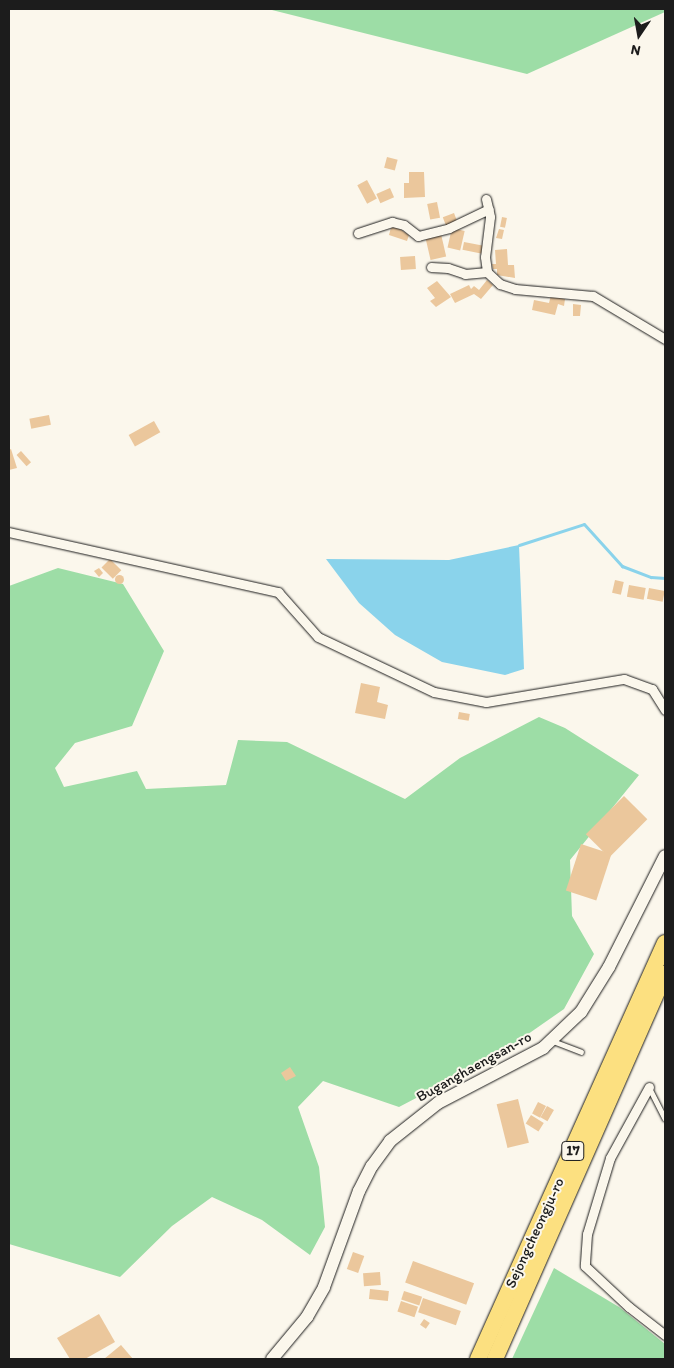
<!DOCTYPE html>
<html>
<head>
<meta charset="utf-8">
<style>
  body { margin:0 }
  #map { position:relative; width:674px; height:1368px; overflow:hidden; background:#fbf7ec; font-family:Itim,sans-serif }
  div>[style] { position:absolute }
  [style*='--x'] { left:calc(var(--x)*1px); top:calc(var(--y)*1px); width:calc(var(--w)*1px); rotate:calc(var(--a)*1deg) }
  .green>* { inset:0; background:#9ddda6 }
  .water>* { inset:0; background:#8ad3eb }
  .stream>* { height:3px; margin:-1.5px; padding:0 1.5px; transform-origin:1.5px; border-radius:1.5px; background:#8ad3eb }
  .building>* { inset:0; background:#ebc79c; transform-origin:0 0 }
  .round { border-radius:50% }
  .roads { filter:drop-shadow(0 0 1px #1c1c1c) drop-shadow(0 0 1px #1c1c1c) }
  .lane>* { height:4.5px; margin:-2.25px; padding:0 2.25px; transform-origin:2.25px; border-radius:2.25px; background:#fbf7ec }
  .street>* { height:9px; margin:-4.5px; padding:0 4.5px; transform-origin:4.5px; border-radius:4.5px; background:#fbf7ec }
  .secondary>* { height:12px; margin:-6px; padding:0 6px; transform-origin:6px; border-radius:6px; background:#fbf7ec }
  .highway>* { height:16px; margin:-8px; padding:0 8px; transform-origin:8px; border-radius:8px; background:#fce080 }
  span { translate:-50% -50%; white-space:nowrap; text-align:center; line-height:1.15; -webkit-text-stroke:4px #fbf7ec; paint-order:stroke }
  .shield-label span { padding:1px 4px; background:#fbf7ec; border:1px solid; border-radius:4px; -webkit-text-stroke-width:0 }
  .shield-label { font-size:14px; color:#1c1c1c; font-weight:700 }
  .street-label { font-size:15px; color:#1c1c1c }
  .frame { position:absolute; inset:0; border:10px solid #1c1c1c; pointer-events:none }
  .north { position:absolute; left:614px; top:10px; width:50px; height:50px; -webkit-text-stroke:4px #fbf7ec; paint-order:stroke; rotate:192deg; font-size:14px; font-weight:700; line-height:20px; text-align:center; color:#1c1c1c }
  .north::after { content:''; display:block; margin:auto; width:18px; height:22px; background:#1c1c1c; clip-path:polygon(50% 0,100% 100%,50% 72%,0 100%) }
</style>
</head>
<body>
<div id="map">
  <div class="green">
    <div style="clip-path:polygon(268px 9px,665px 9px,665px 12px,527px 74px)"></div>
    <div style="clip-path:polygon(58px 568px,123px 584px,164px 651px,132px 726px,75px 743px,55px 768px,64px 787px,137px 771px,146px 789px,226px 785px,238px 740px,287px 742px,405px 799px,460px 758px,539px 717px,565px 728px,639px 775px,570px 860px,572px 916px,594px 954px,564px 1009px,498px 1055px,399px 1107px,323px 1081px,298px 1107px,319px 1167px,325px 1227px,310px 1255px,262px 1220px,212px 1197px,172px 1226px,120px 1277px,9px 1244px,9px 586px)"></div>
    <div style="clip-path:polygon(554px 1268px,619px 1307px,665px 1344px,665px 1359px,512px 1359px)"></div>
  </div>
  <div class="water">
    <div style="clip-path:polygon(519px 545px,524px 669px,505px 675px,442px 662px,395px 635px,359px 603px,326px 559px,449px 560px)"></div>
  </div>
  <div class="stream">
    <div style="--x:519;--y:545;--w:68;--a:-17.9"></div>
    <div style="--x:584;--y:524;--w:57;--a:47.9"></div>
    <div style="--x:622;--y:566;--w:31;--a:21"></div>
    <div style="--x:651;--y:577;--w:14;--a:4"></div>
  </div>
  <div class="building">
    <div style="left:387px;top:157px;width:11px;height:11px;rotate:15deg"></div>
    <div style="clip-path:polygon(409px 172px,424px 172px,425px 197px,404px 198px,404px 183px,409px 183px)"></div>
    <div style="left:367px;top:180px;width:21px;height:11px;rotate:62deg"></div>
    <div style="left:390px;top:188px;width:10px;height:15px;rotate:66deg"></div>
    <div style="left:437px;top:202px;width:16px;height:10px;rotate:79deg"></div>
    <div style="left:454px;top:213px;width:9px;height:12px;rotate:69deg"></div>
    <div style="left:502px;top:217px;width:5px;height:10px;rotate:11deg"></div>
    <div style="clip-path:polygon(392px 224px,409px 235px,407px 241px,389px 235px)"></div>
    <div style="left:452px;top:228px;width:13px;height:20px;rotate:13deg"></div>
    <div style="clip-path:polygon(499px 229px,504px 230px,502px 239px,496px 238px)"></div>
    <div style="left:441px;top:234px;width:23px;height:16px;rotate:77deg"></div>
    <div style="left:464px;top:242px;width:20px;height:8px;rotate:11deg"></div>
    <div style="clip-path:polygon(507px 249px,508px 265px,514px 265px,515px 278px,497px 275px,497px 269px,493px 269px,492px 264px,496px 264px,495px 250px)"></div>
    <div style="left:415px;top:256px;width:13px;height:15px;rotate:86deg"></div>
    <div style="clip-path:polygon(487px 280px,493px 285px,481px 299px,474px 294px,455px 303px,450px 294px,469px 285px,471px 289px,474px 286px,479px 290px)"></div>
    <div style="clip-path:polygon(437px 281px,451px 297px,436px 307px,430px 301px,435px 298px,427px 288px)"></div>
    <div style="clip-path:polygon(551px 295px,565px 299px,564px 306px,558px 304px,555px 315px,532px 310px,534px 300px,549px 303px)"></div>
    <div style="clip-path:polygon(573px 304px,581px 305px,580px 316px,573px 316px)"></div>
    <div style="left:49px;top:415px;width:10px;height:20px;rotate:79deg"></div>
    <div style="left:154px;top:421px;width:13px;height:29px;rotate:61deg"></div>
    <div style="clip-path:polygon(11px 449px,17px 468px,9px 470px,9px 450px)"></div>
    <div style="left:21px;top:451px;width:15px;height:6px;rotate:48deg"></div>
    <div style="left:110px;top:559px;width:16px;height:12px;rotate:45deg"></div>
    <div style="clip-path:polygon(99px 568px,103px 573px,99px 577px,94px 571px)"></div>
    <div class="round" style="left:114.5px;top:574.5px;width:9px;height:9px"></div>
    <div style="left:615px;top:580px;width:9px;height:13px;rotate:13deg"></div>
    <div style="left:629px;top:585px;width:17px;height:12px;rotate:10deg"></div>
    <div style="left:649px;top:588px;width:16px;height:11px;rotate:11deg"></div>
    <div style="clip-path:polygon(361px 683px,380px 687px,377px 702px,388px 705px,385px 719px,355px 713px)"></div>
    <div style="left:459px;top:712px;width:11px;height:7px;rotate:10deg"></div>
    <div style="left:624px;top:796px;width:33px;height:54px;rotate:45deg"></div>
    <div style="left:581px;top:844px;width:32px;height:49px;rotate:18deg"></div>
    <div style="clip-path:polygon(290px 1067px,296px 1076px,286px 1081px,281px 1073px)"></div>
    <div style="left:518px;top:1099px;width:45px;height:22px;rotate:76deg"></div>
    <div style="left:538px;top:1102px;width:9px;height:13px;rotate:27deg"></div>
    <div style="left:547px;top:1106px;width:8px;height:13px;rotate:30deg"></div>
    <div style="left:531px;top:1115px;width:15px;height:10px;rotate:32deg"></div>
    <div style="left:353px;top:1252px;width:12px;height:18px;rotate:20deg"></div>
    <div style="left:413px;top:1261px;width:65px;height:23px;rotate:20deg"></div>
    <div style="left:380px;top:1272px;width:13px;height:17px;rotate:86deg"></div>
    <div style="left:370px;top:1289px;width:19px;height:10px;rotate:6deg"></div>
    <div style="left:404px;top:1291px;width:19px;height:9px;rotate:18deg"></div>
    <div style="left:423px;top:1298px;width:40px;height:15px;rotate:19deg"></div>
    <div style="left:401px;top:1301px;width:18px;height:11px;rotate:19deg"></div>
    <div style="clip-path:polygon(99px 1314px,115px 1342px,85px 1359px,70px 1359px,57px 1338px)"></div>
    <div style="left:424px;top:1319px;width:7px;height:7px;rotate:34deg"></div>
    <div style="clip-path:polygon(121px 1345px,133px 1359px,104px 1359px)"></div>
  </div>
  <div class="roads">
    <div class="lane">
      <div style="--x:553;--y:1041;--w:30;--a:21"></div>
      <div style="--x:649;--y:1087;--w:35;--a:63"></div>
    </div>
    <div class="street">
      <div style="--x:486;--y:199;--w:18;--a:77"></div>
      <div style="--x:490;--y:217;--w:40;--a:97.1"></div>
      <div style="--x:485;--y:257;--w:15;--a:82"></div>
      <div style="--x:487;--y:272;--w:18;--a:43"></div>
      <div style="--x:500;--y:284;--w:16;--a:18"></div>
      <div style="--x:515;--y:289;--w:78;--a:5.1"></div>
      <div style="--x:593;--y:296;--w:84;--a:30.8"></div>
      <div style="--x:358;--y:233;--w:36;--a:-18"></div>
      <div style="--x:392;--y:222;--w:12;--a:14"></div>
      <div style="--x:404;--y:225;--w:18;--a:38"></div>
      <div style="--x:418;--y:236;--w:32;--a:-14"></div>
      <div style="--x:449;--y:228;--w:44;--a:-25.4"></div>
      <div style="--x:431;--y:267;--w:17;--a:3"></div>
      <div style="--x:448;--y:268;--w:18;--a:19"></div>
      <div style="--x:465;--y:274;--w:22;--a:-5"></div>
      <div style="--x:9;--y:532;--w:276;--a:12.6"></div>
      <div style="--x:278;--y:592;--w:60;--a:48.4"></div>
      <div style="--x:318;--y:637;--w:128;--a:25.4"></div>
      <div style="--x:434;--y:692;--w:53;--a:10.9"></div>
      <div style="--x:486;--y:702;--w:140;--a:-9.5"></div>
      <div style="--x:624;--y:679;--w:30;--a:20"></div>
      <div style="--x:652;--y:689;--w:25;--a:58"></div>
      <div style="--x:649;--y:1087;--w:81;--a:118.8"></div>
      <div style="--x:610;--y:1158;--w:79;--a:106.8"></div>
      <div style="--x:587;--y:1234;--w:32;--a:94"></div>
      <div style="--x:585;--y:1266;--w:60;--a:43"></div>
      <div style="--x:629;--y:1307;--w:46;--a:37.9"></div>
    </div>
    <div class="secondary">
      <div style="--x:272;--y:1359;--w:55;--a:-50.2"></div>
      <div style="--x:307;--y:1317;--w:34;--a:-60"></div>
      <div style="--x:324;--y:1287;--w:102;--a:-70"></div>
      <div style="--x:359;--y:1191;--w:28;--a:-63"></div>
      <div style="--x:372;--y:1166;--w:31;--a:-54"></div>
      <div style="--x:390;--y:1141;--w:61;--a:-38.4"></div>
      <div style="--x:438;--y:1103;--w:119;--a:-27.6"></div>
      <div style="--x:543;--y:1048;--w:52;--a:-43.5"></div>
      <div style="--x:581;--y:1012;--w:53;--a:-58.1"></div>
      <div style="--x:609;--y:967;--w:124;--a:-63.2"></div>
    </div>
    <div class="highway">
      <div style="--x:478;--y:1359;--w:456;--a:-65.8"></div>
      <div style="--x:495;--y:1359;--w:421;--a:-66.2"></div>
    </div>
  </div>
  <div class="shield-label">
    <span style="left:573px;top:1151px">17</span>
  </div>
  <div class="street-label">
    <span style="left:474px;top:1067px;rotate:-29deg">Buganghaengsan-ro</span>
    <span style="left:535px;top:1233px;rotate:-65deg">Sejongcheongju-ro</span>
  </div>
  <div class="frame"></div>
  <div class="north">N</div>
</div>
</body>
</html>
